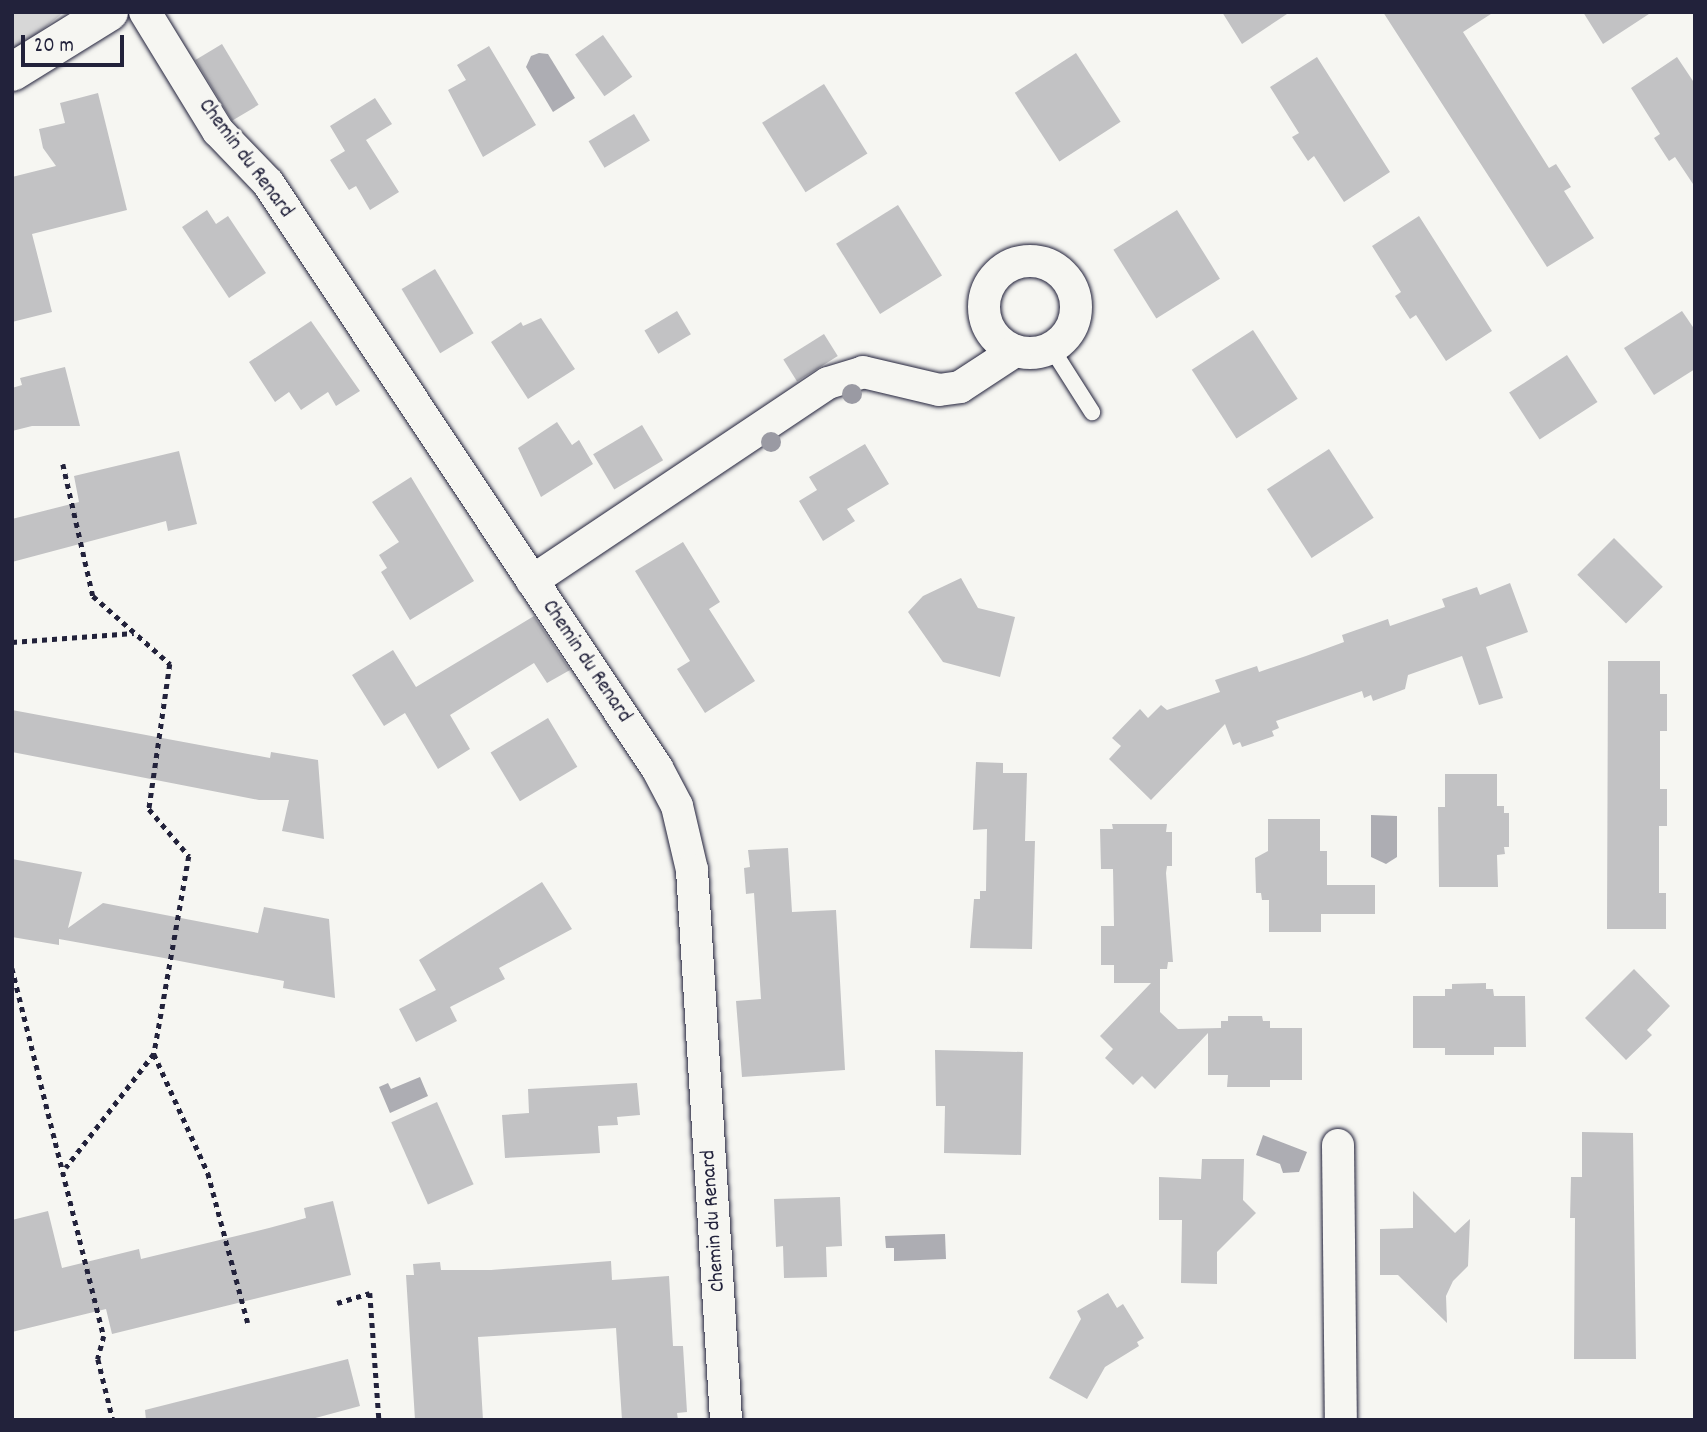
<!DOCTYPE html>
<html>
<head>
<meta charset="utf-8">
<style>
  body { margin:0 }
  #map { position:relative; width:1707px; height:1432px; overflow:hidden; background:#f6f6f2; font-family:Dekko,sans-serif }
  div>[style] { position:absolute }
  [style*='--x'] { left:calc(var(--x)*1px); top:calc(var(--y)*1px); width:calc(var(--w)*1px); rotate:calc(var(--a)*1deg) }
  .green>* { inset:0; background:#d7d7d7 }
  .water>* { inset:0; background:#adadb3 }
  .building>* { inset:0; background:#c2c2c4; transform-origin:0 0 }
  .path>* { height:4.5px; margin-top:-2.25px; transform-origin:0; background:repeating-linear-gradient(90deg,#22223b 0 5px,transparent 0 10px) }
  .roads { filter:drop-shadow(0 0 2px #22223b) drop-shadow(0 0 2px #22223b) }
  .lane>* { height:16px; margin:-8px; padding:0 8px; transform-origin:8px; border-radius:8px; background:#f6f6f2 }
  .street>* { height:32px; margin:-16px; padding:0 16px; transform-origin:16px; border-radius:16px; background:#f6f6f2 }
  .street>.ring { margin:-16px; padding:0; box-sizing:content-box; background:none; border:32px solid #f6f6f2; border-radius:50% }
  .secondary>* { height:38px; margin:-19px; padding:0 19px; transform-origin:19px; border-radius:19px; background:#f6f6f2 }
  .trees>* { width:20px; height:20px; margin:-10px; border-radius:50%; background:#9a9aa3 }
  span { translate:-50% -50%; white-space:nowrap; text-align:center; line-height:1.15; -webkit-text-stroke:6px #f6f6f2; paint-order:stroke }
  .street-label { font-size:21px; color:#22223b }
  .frame { position:absolute; inset:0; border:14px solid #22223b; pointer-events:none }
  .scale { position:absolute; left:21px; top:35px; width:103px; height:32px; box-sizing:border-box; border:4px solid #22223b; border-top:0; padding-left:9px; font-size:21px; line-height:24px; white-space:nowrap; color:#22223b; -webkit-text-stroke:5px #f6f6f2; paint-order:stroke }
</style>
</head>
<body>
<div id="map">
  <div class="green">
    <div style="clip-path:polygon(12px 12px,64px 12px,12px 54px)"></div>
  </div>
  <div class="water">
    <div style="clip-path:polygon(539px 53px,548px 54px,575px 98px,553px 112px,526px 67px,531px 56px)"></div>
    <div style="clip-path:polygon(1371px 815px,1397px 816px,1397px 857px,1386px 864px,1371px 857px)"></div>
    <div style="clip-path:polygon(420px 1077px,428px 1096px,390px 1113px,379px 1087px,388px 1083px,391px 1089px)"></div>
    <div style="clip-path:polygon(1263px 1135px,1307px 1152px,1299px 1172px,1283px 1173px,1280px 1164px,1256px 1155px)"></div>
    <div style="clip-path:polygon(945px 1234px,946px 1259px,894px 1261px,894px 1248px,886px 1248px,885px 1236px)"></div>
  </div>
  <div class="building">
    <div style="clip-path:polygon(1222px 12px,1290px 12px,1242px 44px)"></div>
    <div style="clip-path:polygon(1383px 12px,1494px 12px,1463px 32px,1549px 168px,1556px 164px,1571px 187px,1564px 191px,1594px 238px,1547px 267px)"></div>
    <div style="clip-path:polygon(1583px 12px,1652px 12px,1603px 44px)"></div>
    <div style="left:603px;top:35px;width:51px;height:34px;rotate:55deg"></div>
    <div style="left:222px;top:44px;width:71px;height:31px;rotate:59deg"></div>
    <div style="clip-path:polygon(489px 46px,536px 125px,483px 157px,448px 90px,466px 80px,457px 65px)"></div>
    <div style="left:1076px;top:53px;width:82px;height:73px;rotate:57deg"></div>
    <div style="clip-path:polygon(1317px 57px,1390px 172px,1344px 202px,1314px 156px,1308px 161px,1292px 137px,1299px 133px,1270px 87px)"></div>
    <div style="clip-path:polygon(1677px 57px,1695px 84px,1695px 187px,1675px 157px,1669px 161px,1654px 138px,1660px 134px,1631px 88px)"></div>
    <div style="left:824px;top:84px;width:82px;height:73px;rotate:58deg"></div>
    <div style="clip-path:polygon(98px 93px,127px 210px,32px 234px,52px 312px,12px 322px,12px 177px,56px 166px,43px 148px,39px 129px,65px 123px,60px 103px)"></div>
    <div style="clip-path:polygon(375px 98px,392px 124px,366px 140px,399px 192px,370px 210px,356px 186px,349px 190px,330px 160px,345px 151px,330px 126px)"></div>
    <div style="left:634px;top:114px;width:31px;height:53px;rotate:59deg"></div>
    <div style="left:898px;top:205px;width:83px;height:73px;rotate:58deg"></div>
    <div style="clip-path:polygon(207px 210px,216px 224px,228px 216px,266px 273px,229px 298px,182px 227px)"></div>
    <div style="left:1177px;top:210px;width:81px;height:75px;rotate:58deg"></div>
    <div style="clip-path:polygon(1419px 216px,1492px 331px,1446px 361px,1416px 315px,1410px 319px,1395px 296px,1401px 292px,1372px 246px)"></div>
    <div style="left:435px;top:269px;width:75px;height:39px;rotate:59deg"></div>
    <div style="left:677px;top:311px;width:27px;height:38px;rotate:59deg"></div>
    <div style="clip-path:polygon(1682px 311px,1695px 330px,1695px 369px,1654px 395px,1624px 348px)"></div>
    <div style="clip-path:polygon(541px 318px,575px 369px,528px 399px,491px 342px,521px 322px,523px 326px)"></div>
    <div style="clip-path:polygon(311px 321px,360px 391px,336px 406px,328px 392px,301px 410px,289px 392px,275px 402px,249px 362px)"></div>
    <div style="left:1253px;top:330px;width:82px;height:73px;rotate:57deg"></div>
    <div style="left:824px;top:334px;width:26px;height:48px;rotate:58deg"></div>
    <div style="left:1567px;top:355px;width:56px;height:69px;rotate:57deg"></div>
    <div style="clip-path:polygon(65px 367px,80px 426px,32px 426px,12px 431px,12px 388px,22px 385px,20px 378px)"></div>
    <div style="clip-path:polygon(557px 422px,572px 445px,579px 440px,593px 464px,541px 497px,518px 448px)"></div>
    <div style="left:642px;top:425px;width:41px;height:57px;rotate:59deg"></div>
    <div style="clip-path:polygon(865px 444px,889px 484px,847px 509px,855px 521px,823px 541px,799px 501px,817px 490px,809px 477px)"></div>
    <div style="left:1329px;top:449px;width:82px;height:74px;rotate:57deg"></div>
    <div style="clip-path:polygon(179px 451px,197px 524px,168px 531px,166px 521px,12px 562px,12px 519px,79px 502px,74px 476px)"></div>
    <div style="clip-path:polygon(411px 477px,474px 581px,410px 620px,381px 572px,387px 568px,379px 555px,399px 542px,372px 502px)"></div>
    <div style="left:1614px;top:538px;width:69px;height:52px;rotate:45deg"></div>
    <div style="clip-path:polygon(683px 542px,720px 602px,709px 609px,755px 681px,705px 713px,677px 669px,690px 661px,635px 571px)"></div>
    <div style="clip-path:polygon(961px 578px,978px 608px,1015px 617px,1000px 677px,943px 662px,908px 612px,923px 596px)"></div>
    <div style="clip-path:polygon(1510px 583px,1528px 632px,1486px 647px,1503px 698px,1479px 705px,1462px 656px,1408px 675px,1405px 689px,1373px 701px,1371px 695px,1364px 698px,1362px 691px,1276px 721px,1279px 728px,1272px 731px,1274px 736px,1242px 747px,1240px 742px,1233px 745px,1225px 724px,1151px 800px,1109px 759px,1121px 746px,1112px 738px,1140px 709px,1148px 718px,1161px 705px,1167px 710px,1220px 692px,1215px 680px,1257px 666px,1259px 672px,1306px 656px,1344px 642px,1342px 635px,1388px 619px,1390px 626px,1445px 607px,1442px 599px,1477px 587px,1480px 595px)"></div>
    <div style="clip-path:polygon(534px 616px,570px 670px,547px 683px,534px 663px,450px 715px,470px 749px,438px 769px,405px 713px,384px 726px,352px 675px,393px 650px,416px 687px)"></div>
    <div style="clip-path:polygon(1608px 661px,1660px 661px,1660px 694px,1667px 694px,1667px 731px,1660px 731px,1660px 789px,1667px 789px,1667px 826px,1659px 826px,1659px 893px,1666px 893px,1666px 929px,1607px 929px)"></div>
    <div style="clip-path:polygon(12px 710px,270px 758px,271px 752px,318px 760px,324px 839px,282px 831px,289px 800px,259px 800px,12px 752px)"></div>
    <div style="left:548px;top:718px;width:57px;height:67px;rotate:59deg"></div>
    <div style="clip-path:polygon(976px 762px,1003px 763px,1003px 773px,1027px 773px,1025px 841px,1035px 841px,1032px 949px,970px 948px,974px 899px,980px 899px,980px 891px,986px 891px,987px 829px,973px 830px)"></div>
    <div style="clip-path:polygon(1445px 774px,1497px 774px,1497px 806px,1504px 806px,1504px 813px,1509px 813px,1509px 847px,1504px 847px,1505px 854px,1497px 855px,1498px 887px,1439px 887px,1438px 807px,1445px 807px)"></div>
    <div style="clip-path:polygon(1268px 819px,1320px 819px,1320px 851px,1327px 851px,1327px 885px,1375px 885px,1375px 914px,1321px 914px,1321px 932px,1269px 932px,1269px 900px,1262px 900px,1261px 893px,1256px 893px,1255px 858px,1268px 851px)"></div>
    <div style="clip-path:polygon(1112px 824px,1167px 824px,1166px 832px,1172px 832px,1172px 866px,1167px 866px,1166px 873px,1173px 962px,1168px 962px,1167px 969px,1160px 969px,1160px 1012px,1178px 1029px,1221px 1028px,1221px 1021px,1228px 1021px,1228px 1016px,1262px 1016px,1263px 1021px,1270px 1021px,1270px 1028px,1302px 1028px,1302px 1080px,1270px 1080px,1270px 1087px,1227px 1087px,1228px 1075px,1208px 1075px,1208px 1033px,1155px 1089px,1142px 1076px,1133px 1085px,1105px 1058px,1113px 1049px,1100px 1036px,1151px 983px,1114px 983px,1114px 965px,1101px 965px,1101px 926px,1114px 926px,1113px 869px,1101px 869px,1100px 829px,1113px 829px)"></div>
    <div style="clip-path:polygon(788px 848px,792px 912px,836px 910px,845px 1070px,742px 1077px,736px 1001px,761px 999px,754px 893px,746px 894px,744px 868px,750px 867px,748px 850px)"></div>
    <div style="clip-path:polygon(12px 859px,82px 872px,68px 928px,103px 903px,258px 933px,264px 907px,329px 919px,335px 998px,283px 988px,284px 981px,164px 958px,59px 939px,59px 945px,12px 937px)"></div>
    <div style="clip-path:polygon(542px 882px,572px 929px,499px 968px,505px 979px,450px 1007px,457px 1021px,416px 1042px,399px 1009px,436px 990px,419px 960px)"></div>
    <div style="clip-path:polygon(1634px 969px,1670px 1006px,1647px 1030px,1652px 1035px,1626px 1060px,1585px 1018px)"></div>
    <div style="clip-path:polygon(1486px 983px,1486px 989px,1493px 989px,1494px 996px,1525px 996px,1526px 1047px,1494px 1047px,1494px 1055px,1445px 1055px,1445px 1048px,1413px 1048px,1413px 996px,1445px 996px,1445px 989px,1452px 989px,1452px 984px)"></div>
    <div style="clip-path:polygon(935px 1050px,1023px 1052px,1021px 1155px,944px 1153px,945px 1106px,936px 1106px)"></div>
    <div style="clip-path:polygon(637px 1083px,640px 1115px,617px 1117px,618px 1125px,598px 1126px,600px 1153px,505px 1158px,502px 1115px,529px 1113px,528px 1089px)"></div>
    <div style="left:437px;top:1102px;width:90px;height:50px;rotate:66deg"></div>
    <div style="clip-path:polygon(1582px 1132px,1633px 1133px,1636px 1359px,1574px 1359px,1575px 1218px,1570px 1218px,1571px 1177px,1582px 1177px)"></div>
    <div style="clip-path:polygon(1202px 1159px,1244px 1159px,1243px 1200px,1256px 1213px,1217px 1252px,1217px 1284px,1181px 1283px,1182px 1220px,1159px 1220px,1159px 1177px,1201px 1179px)"></div>
    <div style="clip-path:polygon(1413px 1191px,1455px 1233px,1470px 1219px,1468px 1266px,1453px 1281px,1446px 1296px,1447px 1323px,1398px 1275px,1380px 1275px,1380px 1229px,1413px 1228px)"></div>
    <div style="clip-path:polygon(840px 1197px,842px 1246px,826px 1247px,827px 1277px,784px 1278px,783px 1246px,776px 1247px,774px 1199px)"></div>
    <div style="clip-path:polygon(333px 1201px,351px 1275px,112px 1334px,106px 1309px,12px 1332px,12px 1220px,48px 1211px,62px 1268px,139px 1249px,141px 1259px,269px 1228px,306px 1218px,304px 1208px)"></div>
    <div style="clip-path:polygon(611px 1261px,612px 1280px,669px 1276px,673px 1346px,683px 1346px,687px 1412px,677px 1413px,678px 1420px,622px 1420px,616px 1328px,478px 1337px,483px 1420px,415px 1420px,406px 1275px,414px 1275px,413px 1264px,440px 1262px,441px 1270px,491px 1270px)"></div>
    <div style="clip-path:polygon(1108px 1293px,1117px 1308px,1123px 1304px,1144px 1338px,1137px 1342px,1139px 1346px,1105px 1367px,1087px 1399px,1049px 1378px,1081px 1319px,1077px 1311px)"></div>
    <div style="clip-path:polygon(348px 1359px,360px 1406px,308px 1420px,146px 1420px,145px 1410px)"></div>
  </div>
  <div class="path">
    <div style="--x:63;--y:464;--w:135;--a:77.2"></div>
    <div style="--x:93;--y:596;--w:103;--a:41.4"></div>
    <div style="--x:170;--y:664;--w:147;--a:98.2"></div>
    <div style="--x:149;--y:809;--w:62;--a:49.6"></div>
    <div style="--x:189;--y:856;--w:201;--a:100"></div>
    <div style="--x:154;--y:1054;--w:144;--a:127.7"></div>
    <div style="--x:12;--y:642;--w:122;--a:-4.2"></div>
    <div style="--x:12;--y:968;--w:379;--a:76"></div>
    <div style="--x:104;--y:1336;--w:24;--a:105"></div>
    <div style="--x:98;--y:1359;--w:63;--a:76.2"></div>
    <div style="--x:154;--y:1054;--w:131;--a:65.6"></div>
    <div style="--x:208;--y:1173;--w:155;--a:75.1"></div>
    <div style="--x:337;--y:1303;--w:34;--a:-17"></div>
    <div style="--x:370;--y:1293;--w:127;--a:85.9"></div>
  </div>
  <div class="roads">
    <div class="lane">
      <div style="--x:1052;--y:349;--w:75;--a:57.6"></div>
    </div>
    <div class="street">
      <div style="--x:145;--y:12;--w:140;--a:58.5"></div>
      <div style="--x:218;--y:131;--w:72;--a:46.1"></div>
      <div style="--x:268;--y:183;--w:703;--a:56.38"></div>
      <div style="--x:657;--y:768;--w:43;--a:62.2"></div>
      <div style="--x:677;--y:806;--w:66;--a:76.8"></div>
      <div style="--x:692;--y:870;--w:551;--a:86.46"></div>
      <div class="ring" style="left:984px;top:261px;width:60px;height:60px"></div>
      <div style="--x:532;--y:581;--w:356;--a:-33.8"></div>
      <div style="--x:828;--y:383;--w:37;--a:-17"></div>
      <div style="--x:863;--y:372;--w:78;--a:13.3"></div>
      <div style="--x:939;--y:390;--w:21;--a:-8"></div>
      <div style="--x:960;--y:387;--w:66;--a:-33.2"></div>
      <div style="--x:1338;--y:1145;--w:275;--a:89.4"></div>
    </div>
    <div class="secondary">
      <div style="--x:12;--y:72;--w:114;--a:-31.7"></div>
    </div>
  </div>
  <div class="trees">
    <div style="left:852px;top:394px"></div>
    <div style="left:771px;top:442px"></div>
  </div>
  <div class="street-label">
    <span style="left:245px;top:159px;rotate:53deg">Chemin du Renard</span>
    <span style="left:586px;top:662px;rotate:56deg">Chemin du Renard</span>
    <span style="left:714px;top:1221px;rotate:-94deg">Chemin du Renard</span>
  </div>
  <div class="frame"></div>
  <div class="scale">20 m</div>
</div>
</body>
</html>
